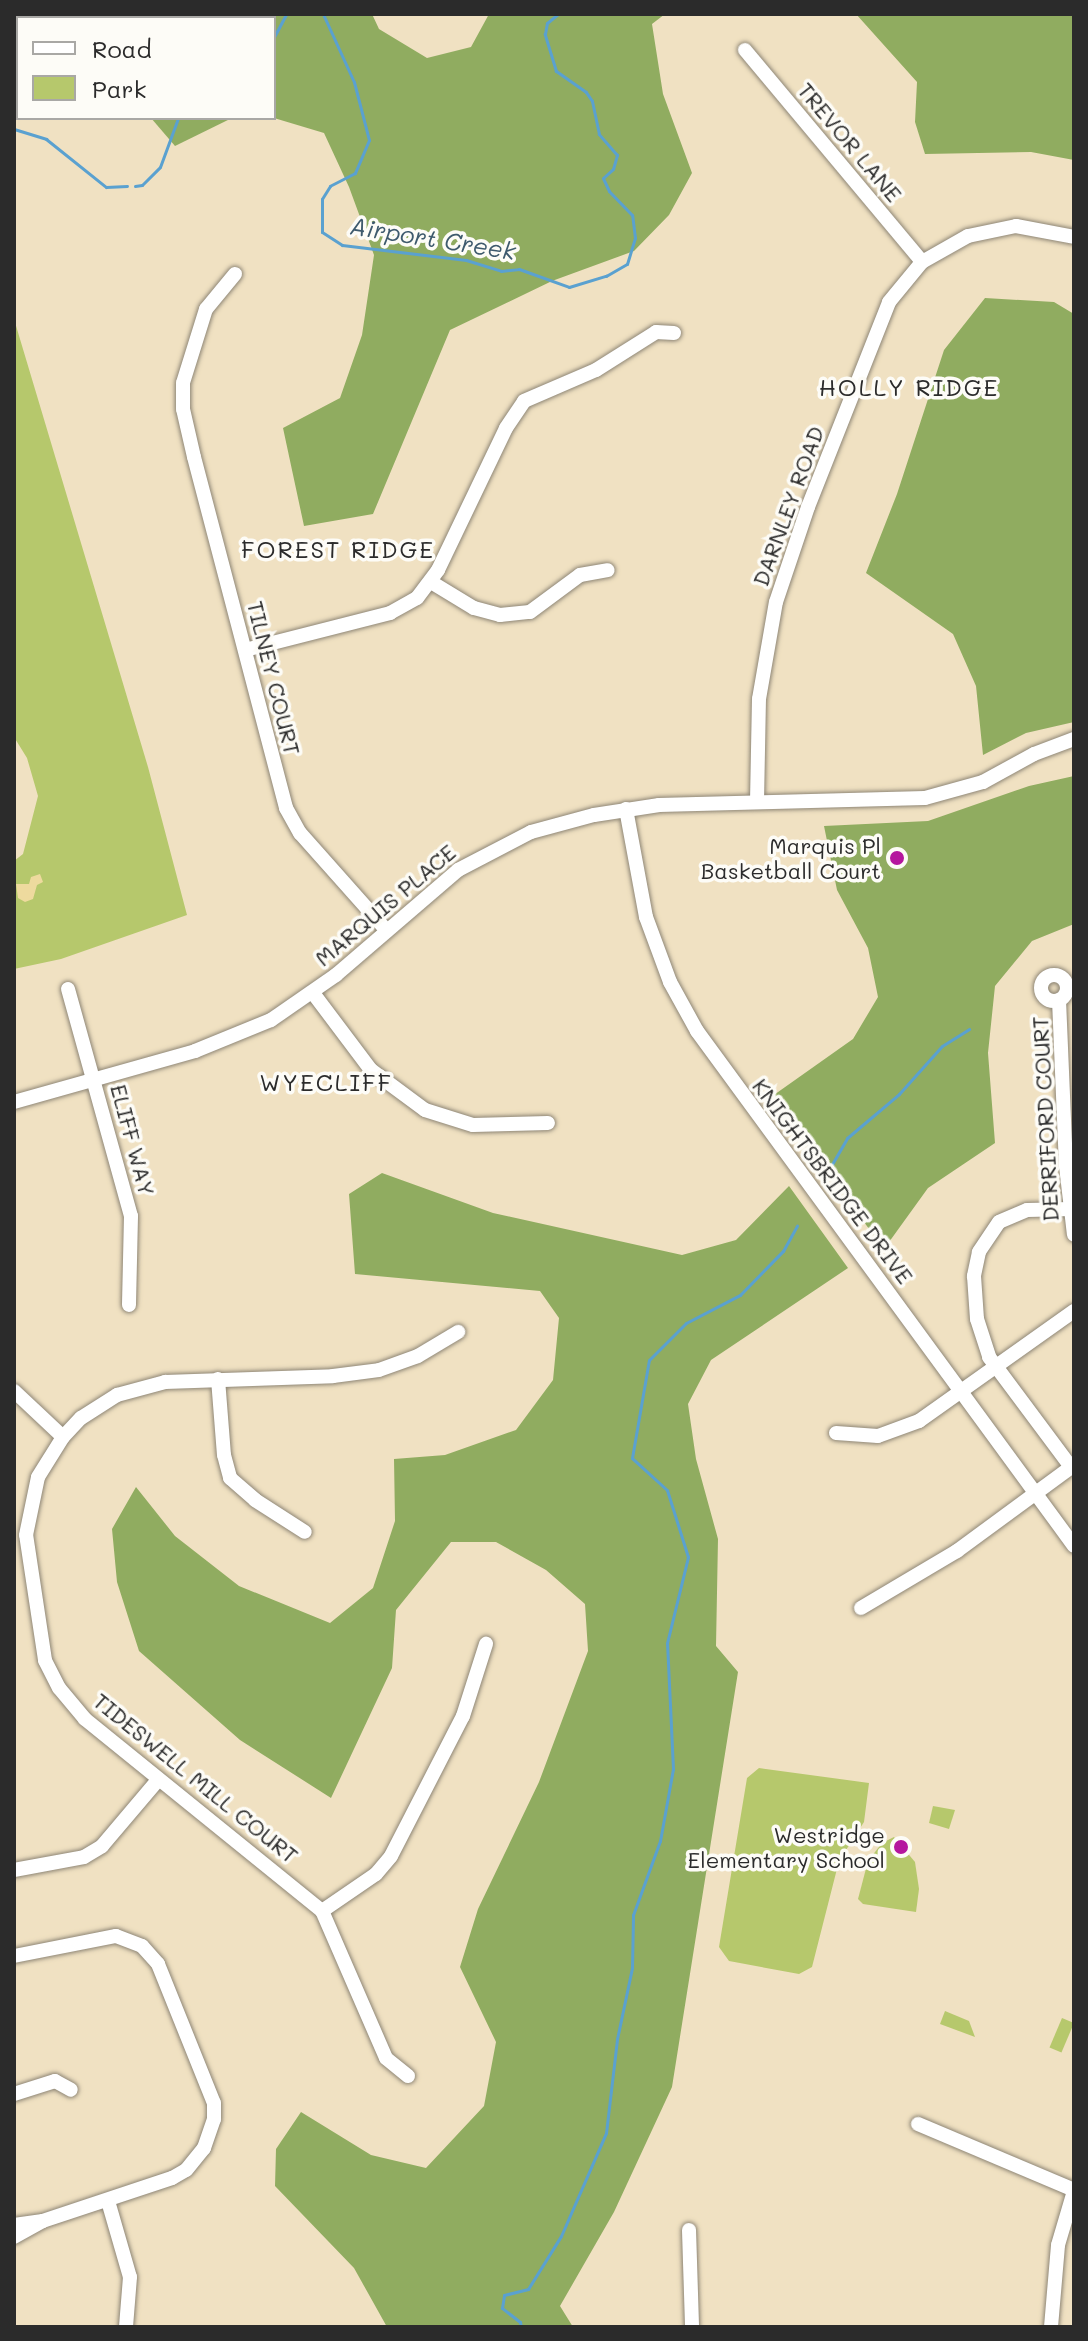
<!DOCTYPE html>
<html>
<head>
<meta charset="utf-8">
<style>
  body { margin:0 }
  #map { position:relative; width:1088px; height:2341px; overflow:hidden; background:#f0e1c2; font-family:Mali,sans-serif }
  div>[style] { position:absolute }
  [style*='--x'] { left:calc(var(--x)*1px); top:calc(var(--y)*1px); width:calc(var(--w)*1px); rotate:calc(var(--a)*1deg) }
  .green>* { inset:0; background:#b6c86c; transform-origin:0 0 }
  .forest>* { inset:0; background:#90ac60 }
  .sand>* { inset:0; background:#eeda9e }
  .stream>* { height:3px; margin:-1.5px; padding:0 1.5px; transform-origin:1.5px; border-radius:1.5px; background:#5aa1d0 }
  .roads { filter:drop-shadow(0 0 2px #8e8676) drop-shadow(0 0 2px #8e8676) }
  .minor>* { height:14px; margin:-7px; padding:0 7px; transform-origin:7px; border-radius:7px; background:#fff }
  .minor>.ring { margin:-7px; padding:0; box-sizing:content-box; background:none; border:14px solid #fff; border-radius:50% }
  .dots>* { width:22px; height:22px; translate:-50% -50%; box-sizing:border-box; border:4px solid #fdfcf7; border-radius:50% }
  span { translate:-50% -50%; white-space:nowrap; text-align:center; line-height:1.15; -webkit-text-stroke:7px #fdfcf7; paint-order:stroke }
  .street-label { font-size:22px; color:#2b2b2b }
  .poi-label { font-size:22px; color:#2b2b2b }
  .right { translate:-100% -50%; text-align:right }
  .water-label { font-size:24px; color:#3e5a6d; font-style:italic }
  .neighbourhood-label { font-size:24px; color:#2b2b2b; letter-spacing:2px }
  .frame { position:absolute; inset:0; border:16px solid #2b2b2b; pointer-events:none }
  .legend { position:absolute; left:16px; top:16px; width:260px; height:104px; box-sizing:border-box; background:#fdfcf7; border:2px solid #a9a8a5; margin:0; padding:10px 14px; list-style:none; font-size:24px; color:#2b2b2b }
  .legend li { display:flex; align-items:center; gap:16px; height:40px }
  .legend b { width:40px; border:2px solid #a9a8a5 }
</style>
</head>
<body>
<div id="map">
  <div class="green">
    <div style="clip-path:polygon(14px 319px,148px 767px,187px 915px,61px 959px,14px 969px,14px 861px,23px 854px,38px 796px,27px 758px,14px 737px)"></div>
    <div style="clip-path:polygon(759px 1768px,869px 1783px,864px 1822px,839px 1861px,812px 1967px,799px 1974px,729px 1961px,719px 1947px,747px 1778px)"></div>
    <div style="clip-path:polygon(933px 1806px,955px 1810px,949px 1829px,929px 1823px)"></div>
    <div style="clip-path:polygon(894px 1837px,915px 1862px,919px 1889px,916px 1912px,863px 1904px,858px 1899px,868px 1861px,882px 1843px)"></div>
    <div style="clip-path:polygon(945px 2011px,969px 2021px,975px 2037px,940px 2024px)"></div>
    <div style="left:1062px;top:2018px;width:13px;height:32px;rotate:23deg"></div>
  </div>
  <div class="forest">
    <div style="clip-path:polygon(113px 14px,372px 14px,379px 29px,427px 58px,471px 47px,489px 14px,665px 14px,652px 24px,663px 94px,692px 173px,669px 215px,634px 251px,552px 281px,450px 330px,373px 514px,304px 526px,283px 428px,340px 398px,362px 335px,374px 255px,349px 187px,324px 133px,274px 118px,274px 18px,114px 18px)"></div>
    <div style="clip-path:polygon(856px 14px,1074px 14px,1074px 160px,1031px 152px,925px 154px,915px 122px,917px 82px)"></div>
    <div style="clip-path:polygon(151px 118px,232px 118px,175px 146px)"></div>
    <div style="clip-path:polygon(985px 298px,1054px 302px,1074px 314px,1074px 722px,1026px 733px,983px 755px,976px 686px,953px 634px,866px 573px,897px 494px,944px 350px)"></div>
    <div style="clip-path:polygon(1074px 776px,1074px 924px,1032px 941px,995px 986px,988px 1053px,995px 1143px,928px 1188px,884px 1249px,771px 1097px,853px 1039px,878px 997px,868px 948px,837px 890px,824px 826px,928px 821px,1029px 786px)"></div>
    <div style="clip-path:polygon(382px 1173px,493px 1213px,682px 1255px,736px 1240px,789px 1186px,848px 1268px,711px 1360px,688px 1404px,696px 1459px,718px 1539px,716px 1646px,738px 1672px,672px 2087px,614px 2212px,560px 2306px,573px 2327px,387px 2327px,354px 2268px,275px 2186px,276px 2149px,301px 2112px,371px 2155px,426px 2168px,484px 2106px,496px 2042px,460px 1967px,478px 1909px,539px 1782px,588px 1651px,585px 1604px,546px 1570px,496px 1542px,451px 1542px,396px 1610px,392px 1668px,331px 1798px,240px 1740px,139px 1651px,117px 1582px,112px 1529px,136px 1487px,175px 1536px,239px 1586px,330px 1623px,373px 1588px,395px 1521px,394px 1459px,445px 1455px,516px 1430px,553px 1380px,559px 1318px,540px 1291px,355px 1274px,349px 1194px)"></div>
  </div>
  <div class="sand">
    <div style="clip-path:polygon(40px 874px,43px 882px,37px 885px,33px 899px,25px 902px,18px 898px,16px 884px,29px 884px,31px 877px)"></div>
  </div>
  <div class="stream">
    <div style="--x:323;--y:14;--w:75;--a:65.5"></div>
    <div style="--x:354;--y:82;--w:60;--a:75.5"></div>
    <div style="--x:369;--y:140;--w:36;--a:113"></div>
    <div style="--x:355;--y:173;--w:28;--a:153"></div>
    <div style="--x:330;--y:186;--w:15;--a:122"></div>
    <div style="--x:322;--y:199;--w:33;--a:90"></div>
    <div style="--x:322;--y:232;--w:24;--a:33"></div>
    <div style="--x:342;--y:245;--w:125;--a:6.9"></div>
    <div style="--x:466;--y:260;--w:37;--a:17"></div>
    <div style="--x:501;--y:271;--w:18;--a:-6"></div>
    <div style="--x:519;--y:269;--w:53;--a:19.8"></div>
    <div style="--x:569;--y:287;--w:39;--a:-17"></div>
    <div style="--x:606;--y:276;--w:24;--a:-30"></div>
    <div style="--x:627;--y:264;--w:27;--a:-73"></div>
    <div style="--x:635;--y:238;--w:23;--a:-97"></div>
    <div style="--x:632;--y:215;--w:33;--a:-134"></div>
    <div style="--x:609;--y:191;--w:14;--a:-115"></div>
    <div style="--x:603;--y:178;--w:13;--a:-42"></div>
    <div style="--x:613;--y:169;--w:15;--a:-74"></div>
    <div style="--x:617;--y:155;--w:28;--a:-131"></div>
    <div style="--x:599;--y:134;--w:34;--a:-102"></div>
    <div style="--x:592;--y:101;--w:11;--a:-124"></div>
    <div style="--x:586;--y:92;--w:37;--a:-145"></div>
    <div style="--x:556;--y:71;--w:39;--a:-107"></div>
    <div style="--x:545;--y:34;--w:11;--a:-80"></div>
    <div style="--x:547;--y:23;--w:14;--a:-39"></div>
    <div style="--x:274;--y:37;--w:26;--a:-62"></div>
    <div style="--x:14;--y:129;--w:34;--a:17"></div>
    <div style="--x:46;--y:139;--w:77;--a:38.7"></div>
    <div style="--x:106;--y:187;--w:21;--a:-3"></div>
    <div style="--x:135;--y:186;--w:7;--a:-8"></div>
    <div style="--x:142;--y:185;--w:25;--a:-45"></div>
    <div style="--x:160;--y:167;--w:52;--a:-69.8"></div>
    <div style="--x:831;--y:1166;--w:32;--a:-60"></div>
    <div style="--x:847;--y:1138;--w:68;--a:-40.2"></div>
    <div style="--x:899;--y:1094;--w:64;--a:-48.1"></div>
    <div style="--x:942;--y:1046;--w:32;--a:-32"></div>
    <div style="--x:521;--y:2327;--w:5;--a:-101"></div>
    <div style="--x:520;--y:2322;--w:23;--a:-142"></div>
    <div style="--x:502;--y:2308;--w:13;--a:-81"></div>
    <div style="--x:504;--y:2295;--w:25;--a:-14"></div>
    <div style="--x:528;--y:2289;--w:62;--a:-58.1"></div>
    <div style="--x:561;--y:2236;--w:112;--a:-66.4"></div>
    <div style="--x:606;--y:2133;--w:95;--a:-83.3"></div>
    <div style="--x:617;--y:2039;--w:73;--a:-78.1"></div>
    <div style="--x:632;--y:1968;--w:53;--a:-88.9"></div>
    <div style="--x:633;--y:1915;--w:79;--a:-70"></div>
    <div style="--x:660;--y:1841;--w:73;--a:-79.8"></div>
    <div style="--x:673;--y:1769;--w:126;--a:-92.7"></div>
    <div style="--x:667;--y:1643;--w:89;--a:-76.3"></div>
    <div style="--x:688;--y:1557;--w:70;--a:-107.4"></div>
    <div style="--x:667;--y:1490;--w:47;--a:-137.6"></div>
    <div style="--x:632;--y:1458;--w:99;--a:-80.2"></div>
    <div style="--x:649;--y:1360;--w:52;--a:-45"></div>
    <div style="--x:686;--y:1323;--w:61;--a:-27.4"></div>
    <div style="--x:740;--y:1295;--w:62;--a:-45.7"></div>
    <div style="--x:783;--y:1251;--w:29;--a:-61"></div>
  </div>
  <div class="roads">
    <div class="minor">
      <div style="--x:745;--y:50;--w:276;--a:50.1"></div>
      <div style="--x:235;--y:274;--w:45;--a:129.6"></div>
      <div style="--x:206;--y:309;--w:77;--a:107.3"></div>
      <div style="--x:183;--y:383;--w:26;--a:90"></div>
      <div style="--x:183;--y:409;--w:49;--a:77.1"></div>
      <div style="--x:194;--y:457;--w:363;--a:75.3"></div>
      <div style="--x:286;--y:808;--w:29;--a:61"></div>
      <div style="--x:300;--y:833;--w:130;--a:48.4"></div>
      <div style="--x:431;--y:582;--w:50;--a:31.2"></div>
      <div style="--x:474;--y:608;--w:27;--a:15"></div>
      <div style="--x:500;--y:615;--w:30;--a:-6"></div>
      <div style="--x:530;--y:612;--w:62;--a:-36.5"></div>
      <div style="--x:580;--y:575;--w:28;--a:-10"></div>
      <div style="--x:245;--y:650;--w:150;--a:-14.3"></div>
      <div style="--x:390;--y:613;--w:31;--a:-29"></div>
      <div style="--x:417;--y:598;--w:35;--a:-53"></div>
      <div style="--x:438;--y:570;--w:157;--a:-64.4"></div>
      <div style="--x:506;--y:428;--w:32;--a:-56"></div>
      <div style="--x:524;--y:401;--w:78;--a:-23.3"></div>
      <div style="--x:596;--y:370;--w:71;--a:-32.3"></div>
      <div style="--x:656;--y:332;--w:18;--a:3"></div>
      <div style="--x:757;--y:802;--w:103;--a:-88.9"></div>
      <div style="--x:759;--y:699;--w:98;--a:-80.1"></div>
      <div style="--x:776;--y:602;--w:100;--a:-71.4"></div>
      <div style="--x:808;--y:507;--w:220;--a:-68.4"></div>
      <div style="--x:889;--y:302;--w:52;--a:-50.5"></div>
      <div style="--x:922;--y:262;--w:53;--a:-29.5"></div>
      <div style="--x:968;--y:236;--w:49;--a:-11.8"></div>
      <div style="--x:1016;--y:226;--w:59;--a:10.7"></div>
      <div style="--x:626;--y:809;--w:110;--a:79.5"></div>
      <div style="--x:646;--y:917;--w:69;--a:69.7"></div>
      <div style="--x:670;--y:982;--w:56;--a:61.1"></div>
      <div style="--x:697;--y:1031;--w:638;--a:53.79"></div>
      <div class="ring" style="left:1041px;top:975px;width:12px;height:12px"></div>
      <div style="--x:68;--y:989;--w:236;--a:74.5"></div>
      <div style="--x:131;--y:1216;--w:89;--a:91.3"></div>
      <div style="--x:313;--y:993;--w:96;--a:53"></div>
      <div style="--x:371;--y:1070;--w:67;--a:36.5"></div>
      <div style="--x:425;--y:1110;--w:50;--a:17.4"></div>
      <div style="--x:473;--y:1125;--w:75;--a:-1.5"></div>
      <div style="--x:1059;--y:1000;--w:166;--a:87.6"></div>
      <div style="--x:1066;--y:1166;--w:69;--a:83.4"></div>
      <div style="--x:14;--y:1102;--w:188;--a:-15.7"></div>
      <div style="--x:195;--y:1051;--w:82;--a:-22.2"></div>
      <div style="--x:271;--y:1020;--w:79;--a:-34.7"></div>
      <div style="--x:336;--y:975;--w:161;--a:-40.7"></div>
      <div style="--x:458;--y:870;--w:82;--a:-27.5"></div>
      <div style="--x:531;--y:832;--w:65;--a:-15.1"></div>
      <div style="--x:594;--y:815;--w:66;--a:-8.7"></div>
      <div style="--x:659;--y:805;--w:266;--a:-1.5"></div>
      <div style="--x:925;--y:798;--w:60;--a:-15.4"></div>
      <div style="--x:983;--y:782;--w:58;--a:-28.8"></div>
      <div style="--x:1034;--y:754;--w:43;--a:-20.6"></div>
      <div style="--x:1071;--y:1209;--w:44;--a:178.7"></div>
      <div style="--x:1027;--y:1210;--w:30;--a:157"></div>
      <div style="--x:999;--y:1222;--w:36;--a:124"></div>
      <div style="--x:979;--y:1252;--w:25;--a:102"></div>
      <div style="--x:974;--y:1276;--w:43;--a:86"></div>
      <div style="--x:977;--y:1319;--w:40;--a:72"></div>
      <div style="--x:989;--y:1357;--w:137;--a:53.3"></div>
      <div style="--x:218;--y:1379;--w:76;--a:85.5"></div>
      <div style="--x:224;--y:1455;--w:24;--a:75"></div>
      <div style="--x:230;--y:1478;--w:33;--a:41"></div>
      <div style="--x:255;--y:1500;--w:59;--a:32.6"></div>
      <div style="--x:14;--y:1391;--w:67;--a:43.2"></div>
      <div style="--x:836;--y:1433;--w:42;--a:4.1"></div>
      <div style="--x:878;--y:1436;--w:44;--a:-20.1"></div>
      <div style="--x:919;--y:1421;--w:190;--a:-35.4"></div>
      <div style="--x:861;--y:1608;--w:112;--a:-30.7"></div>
      <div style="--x:957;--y:1551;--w:145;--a:-36.3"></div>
      <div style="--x:14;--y:1870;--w:71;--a:-10.5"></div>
      <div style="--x:84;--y:1857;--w:21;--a:-31"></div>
      <div style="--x:102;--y:1846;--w:87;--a:-49.7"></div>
      <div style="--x:322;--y:1911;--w:65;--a:-34.4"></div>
      <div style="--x:376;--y:1874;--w:23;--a:-50"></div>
      <div style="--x:391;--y:1856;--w:157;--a:-62.8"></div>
      <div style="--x:463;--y:1716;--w:76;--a:-72.3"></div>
      <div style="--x:14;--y:1956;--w:104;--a:-11.1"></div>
      <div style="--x:116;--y:1936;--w:28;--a:21"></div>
      <div style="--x:142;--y:1946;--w:24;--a:48"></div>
      <div style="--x:158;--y:1964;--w:150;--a:68.1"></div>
      <div style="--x:214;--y:2103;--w:16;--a:90"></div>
      <div style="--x:214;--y:2119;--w:31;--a:109"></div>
      <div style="--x:204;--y:2148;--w:28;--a:129"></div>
      <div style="--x:186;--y:2170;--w:16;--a:150"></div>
      <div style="--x:172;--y:2178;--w:136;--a:161.6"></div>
      <div style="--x:408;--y:2076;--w:28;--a:-141"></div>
      <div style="--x:386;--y:2058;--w:160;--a:-113.5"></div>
      <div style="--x:322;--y:1911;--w:305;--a:-141"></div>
      <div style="--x:85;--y:1719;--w:40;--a:-130"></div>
      <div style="--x:59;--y:1688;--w:31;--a:-117"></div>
      <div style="--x:45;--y:1660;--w:126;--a:-98.6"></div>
      <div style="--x:26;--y:1535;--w:59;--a:-78.3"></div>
      <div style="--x:38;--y:1477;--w:47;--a:-58"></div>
      <div style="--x:63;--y:1437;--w:26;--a:-47"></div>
      <div style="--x:81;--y:1418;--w:43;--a:-32.6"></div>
      <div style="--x:117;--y:1395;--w:50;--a:-15.2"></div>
      <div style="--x:165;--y:1382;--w:168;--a:-2"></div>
      <div style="--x:333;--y:1376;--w:46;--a:-7.4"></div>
      <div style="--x:379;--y:1370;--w:41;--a:-19.7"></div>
      <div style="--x:418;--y:1356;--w:47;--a:-31"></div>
      <div style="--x:14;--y:2094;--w:43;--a:-17.6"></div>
      <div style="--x:55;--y:2081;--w:18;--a:29"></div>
      <div style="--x:918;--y:2124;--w:169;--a:22.9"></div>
      <div style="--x:108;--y:2201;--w:79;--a:73.9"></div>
      <div style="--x:130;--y:2277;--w:50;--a:94.6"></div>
      <div style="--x:14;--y:2225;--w:29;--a:-8"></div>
      <div style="--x:43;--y:2221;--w:33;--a:151"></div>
      <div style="--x:689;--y:2230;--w:97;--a:88.2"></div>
      <div style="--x:1051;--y:2327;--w:82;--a:-85.1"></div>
      <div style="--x:1058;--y:2245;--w:56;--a:-73.5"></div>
    </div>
  </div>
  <div class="dots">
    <div style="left:897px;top:858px;background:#b5179e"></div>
    <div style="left:901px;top:1847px;background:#b5179e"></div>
  </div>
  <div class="street-label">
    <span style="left:850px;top:142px;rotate:50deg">TREVOR LANE</span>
    <span style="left:788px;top:506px;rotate:-70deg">DARNLEY ROAD</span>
    <span style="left:274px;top:678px;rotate:76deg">TILNEY COURT</span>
    <span style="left:385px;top:905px;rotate:-40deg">MARQUIS PLACE</span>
    <span style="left:1045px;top:1119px;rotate:-93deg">DERRIFORD COURT</span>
    <span style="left:133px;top:1140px;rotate:75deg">ELIFF WAY</span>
    <span style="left:833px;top:1181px;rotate:53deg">KNIGHTSBRIDGE DRIVE</span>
    <span style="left:196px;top:1778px;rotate:39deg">TIDESWELL MILL COURT</span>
  </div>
  <div class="poi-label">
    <span class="right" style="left:881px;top:858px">Marquis Pl<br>Basketball Court</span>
    <span class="right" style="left:885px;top:1847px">Westridge<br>Elementary School</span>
  </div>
  <div class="water-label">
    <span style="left:433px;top:238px;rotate:9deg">Airport Creek</span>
  </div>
  <div class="neighbourhood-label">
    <span style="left:909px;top:387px">HOLLY RIDGE</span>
    <span style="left:338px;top:549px">FOREST RIDGE</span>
    <span style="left:326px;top:1082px">WYECLIFF</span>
  </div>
  <div class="frame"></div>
  <ul class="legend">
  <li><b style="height:10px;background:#fff"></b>Road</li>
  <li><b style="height:22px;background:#b6c86c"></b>Park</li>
  </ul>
</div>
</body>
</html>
